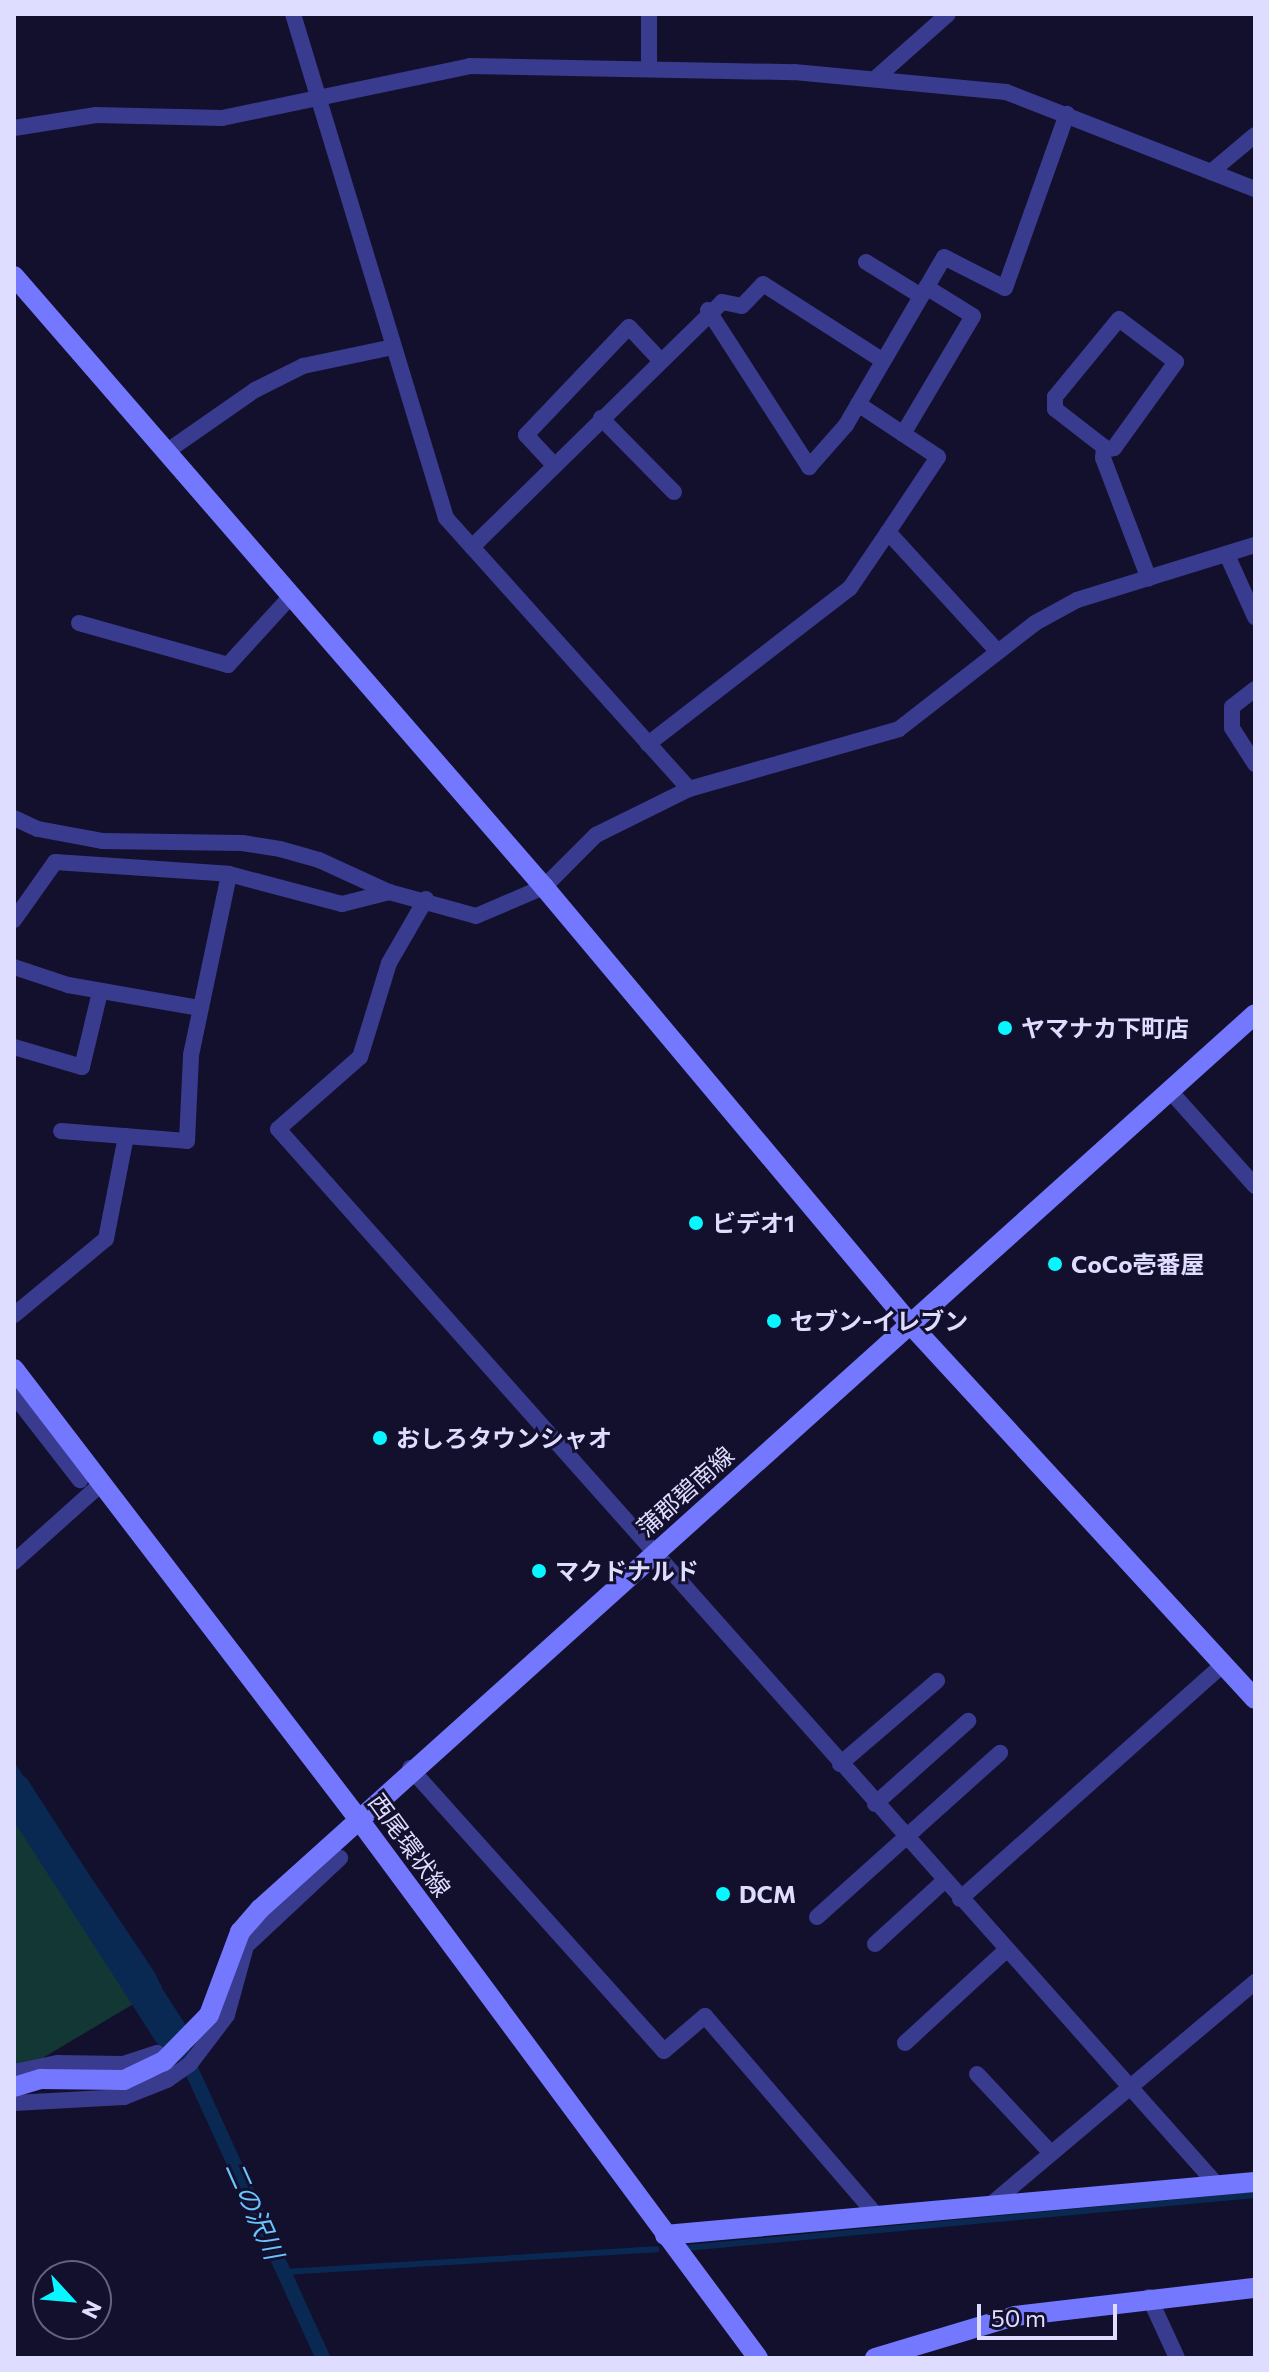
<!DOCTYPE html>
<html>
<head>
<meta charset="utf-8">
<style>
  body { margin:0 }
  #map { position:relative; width:1269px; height:2372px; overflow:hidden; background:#13102d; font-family:Commissioner,"Noto Sans JP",sans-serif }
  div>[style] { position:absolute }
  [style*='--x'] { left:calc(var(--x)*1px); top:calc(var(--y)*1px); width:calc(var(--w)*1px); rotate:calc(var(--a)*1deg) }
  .green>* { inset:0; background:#133734 }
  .water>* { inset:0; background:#0a2952 }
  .stream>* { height:6px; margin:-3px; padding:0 3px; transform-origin:3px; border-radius:3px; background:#0a2952 }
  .river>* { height:34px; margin:-17px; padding:0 17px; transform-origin:17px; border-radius:17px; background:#0a2952 }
  .street>* { height:16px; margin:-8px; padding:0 8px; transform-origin:8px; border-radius:8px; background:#393b8e }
  .secondary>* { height:20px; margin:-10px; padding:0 10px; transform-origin:10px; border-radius:10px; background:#7378ff }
  .dots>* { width:22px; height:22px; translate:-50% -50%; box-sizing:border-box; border:4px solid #13102d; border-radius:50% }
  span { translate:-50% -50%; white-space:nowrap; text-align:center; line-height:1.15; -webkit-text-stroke:6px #13102d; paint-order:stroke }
  .poi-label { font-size:24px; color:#dedcff; font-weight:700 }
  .left { translate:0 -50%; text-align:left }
  .street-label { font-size:24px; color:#dedcff }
  .water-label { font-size:26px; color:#6ac4ff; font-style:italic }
  .frame { position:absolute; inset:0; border:16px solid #dedcff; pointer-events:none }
  .north { position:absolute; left:32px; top:2260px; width:80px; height:80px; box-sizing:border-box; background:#13102d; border:2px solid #646281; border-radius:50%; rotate:116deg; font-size:22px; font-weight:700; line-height:32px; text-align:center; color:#dedcff }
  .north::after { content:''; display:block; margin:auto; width:28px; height:36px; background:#08f6ff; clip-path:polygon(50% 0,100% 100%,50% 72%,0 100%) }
  .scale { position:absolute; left:977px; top:2304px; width:140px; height:36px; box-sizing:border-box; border:4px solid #dedcff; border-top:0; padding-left:10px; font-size:24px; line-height:28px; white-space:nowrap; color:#dedcff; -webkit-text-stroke:6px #13102d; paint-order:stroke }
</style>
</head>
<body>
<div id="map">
  <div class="green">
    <div style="clip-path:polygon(14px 1768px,162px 1987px,14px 2075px)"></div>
  </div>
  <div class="water">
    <div style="clip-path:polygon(14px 1762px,155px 1973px,331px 2358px,315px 2358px,143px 1981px,14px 1784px)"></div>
  </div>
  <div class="stream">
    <div style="--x:686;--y:2248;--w:571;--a:-5.32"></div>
    <div style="--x:285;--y:2272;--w:372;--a:-3.5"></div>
  </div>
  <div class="river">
    <div style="--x:14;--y:1790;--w:288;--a:57.2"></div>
  </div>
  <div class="street">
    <div style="--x:293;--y:14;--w:527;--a:73.11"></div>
    <div style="--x:446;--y:518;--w:364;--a:48.1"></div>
    <div style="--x:649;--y:69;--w:55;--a:-90"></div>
    <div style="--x:876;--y:78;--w:96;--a:-41.6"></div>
    <div style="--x:14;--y:128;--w:83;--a:-9"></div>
    <div style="--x:96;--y:115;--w:126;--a:1.4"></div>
    <div style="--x:222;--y:118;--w:253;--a:-11.8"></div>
    <div style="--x:470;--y:66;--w:324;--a:1.1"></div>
    <div style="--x:794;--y:72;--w:213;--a:5.4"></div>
    <div style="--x:1006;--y:92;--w:267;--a:21.3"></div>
    <div style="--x:1211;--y:172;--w:57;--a:-40.1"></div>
    <div style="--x:866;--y:262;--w:65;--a:31.7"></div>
    <div style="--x:708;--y:310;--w:187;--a:57.2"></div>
    <div style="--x:809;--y:467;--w:56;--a:-48.6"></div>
    <div style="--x:846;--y:425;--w:194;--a:-59.7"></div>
    <div style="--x:944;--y:257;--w:68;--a:26.9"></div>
    <div style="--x:1005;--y:288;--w:185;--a:-70.4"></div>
    <div style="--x:858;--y:404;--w:96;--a:33.5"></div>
    <div style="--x:938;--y:457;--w:90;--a:123.7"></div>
    <div style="--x:888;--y:532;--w:161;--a:47.5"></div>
    <div style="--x:601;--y:418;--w:104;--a:45.4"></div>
    <div style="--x:903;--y:434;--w:137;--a:-59.3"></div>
    <div style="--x:973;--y:316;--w:55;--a:-148.3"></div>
    <div style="--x:1104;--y:450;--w:10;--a:-11"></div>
    <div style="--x:1114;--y:448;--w:106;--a:-54.2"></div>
    <div style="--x:1176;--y:362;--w:71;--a:-143"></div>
    <div style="--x:1119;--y:319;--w:101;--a:129.4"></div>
    <div style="--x:1055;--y:397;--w:12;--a:90"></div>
    <div style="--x:1055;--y:409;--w:62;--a:37.8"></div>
    <div style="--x:1104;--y:447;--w:11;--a:95"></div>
    <div style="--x:1103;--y:458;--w:129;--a:69.2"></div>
    <div style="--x:166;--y:452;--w:108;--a:-34.9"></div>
    <div style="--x:255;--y:390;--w:54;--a:-26.6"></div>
    <div style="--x:303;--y:366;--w:92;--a:-11.9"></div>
    <div style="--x:554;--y:465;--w:41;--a:-133"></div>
    <div style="--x:526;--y:435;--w:149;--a:-46.4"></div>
    <div style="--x:629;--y:327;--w:44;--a:46.8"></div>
    <div style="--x:472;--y:547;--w:350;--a:-44.4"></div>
    <div style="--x:722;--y:302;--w:20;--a:11"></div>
    <div style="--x:742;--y:306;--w:30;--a:-46"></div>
    <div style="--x:763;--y:284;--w:141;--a:32.6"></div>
    <div style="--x:1228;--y:557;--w:66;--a:65.8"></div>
    <div style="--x:79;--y:623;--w:155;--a:15.7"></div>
    <div style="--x:228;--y:665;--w:93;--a:-47.6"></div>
    <div style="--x:1255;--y:689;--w:29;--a:142"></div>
    <div style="--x:1232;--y:707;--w:21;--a:90"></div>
    <div style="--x:1232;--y:728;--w:43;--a:57.4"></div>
    <div style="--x:648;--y:744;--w:255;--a:-37.7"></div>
    <div style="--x:850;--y:588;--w:68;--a:-55.8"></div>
    <div style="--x:14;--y:818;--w:26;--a:25"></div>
    <div style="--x:38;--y:829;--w:65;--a:10.6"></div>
    <div style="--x:102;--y:841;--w:140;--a:0.8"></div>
    <div style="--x:242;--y:843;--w:38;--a:9"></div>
    <div style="--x:280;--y:849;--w:41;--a:15.8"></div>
    <div style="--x:319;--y:860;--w:77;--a:24.6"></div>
    <div style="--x:389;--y:892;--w:90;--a:15.4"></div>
    <div style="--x:476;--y:916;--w:74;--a:-23.1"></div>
    <div style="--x:544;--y:887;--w:74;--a:-45"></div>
    <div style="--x:596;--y:835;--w:104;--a:-26.3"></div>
    <div style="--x:689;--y:789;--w:218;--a:-15.9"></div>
    <div style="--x:899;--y:729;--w:172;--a:-37.9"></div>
    <div style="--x:1035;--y:623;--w:48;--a:-28.7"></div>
    <div style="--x:1077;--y:600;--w:186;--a:-17.2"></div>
    <div style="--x:426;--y:899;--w:74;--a:120"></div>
    <div style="--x:389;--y:963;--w:98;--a:107.1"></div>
    <div style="--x:360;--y:1057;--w:109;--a:138.7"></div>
    <div style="--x:278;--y:1129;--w:1415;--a:48.35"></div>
    <div style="--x:14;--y:920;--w:71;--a:-54.7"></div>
    <div style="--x:55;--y:862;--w:174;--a:3.9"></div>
    <div style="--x:229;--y:874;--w:117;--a:14.9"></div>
    <div style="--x:342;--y:904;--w:49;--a:-14.3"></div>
    <div style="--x:14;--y:967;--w:57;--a:18.4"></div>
    <div style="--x:68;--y:985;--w:134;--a:9.9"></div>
    <div style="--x:14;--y:1047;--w:71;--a:16.4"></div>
    <div style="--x:82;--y:1067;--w:77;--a:-76.5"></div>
    <div style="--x:1171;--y:1092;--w:126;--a:48.2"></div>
    <div style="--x:61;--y:1131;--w:126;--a:4.5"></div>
    <div style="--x:187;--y:1141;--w:86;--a:-87.3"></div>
    <div style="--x:191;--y:1055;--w:185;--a:-78.1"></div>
    <div style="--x:14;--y:1315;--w:119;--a:-39.6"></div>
    <div style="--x:106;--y:1239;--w:105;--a:-79"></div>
    <div style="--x:14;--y:1395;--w:108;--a:52.2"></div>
    <div style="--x:14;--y:1562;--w:118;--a:-41.9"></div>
    <div style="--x:840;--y:1764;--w:128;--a:-40.6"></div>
    <div style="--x:410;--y:1768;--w:380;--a:48.1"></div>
    <div style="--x:664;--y:2051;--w:54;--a:-40.5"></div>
    <div style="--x:705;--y:2016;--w:264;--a:49.3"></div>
    <div style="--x:875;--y:1804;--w:125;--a:-41.7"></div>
    <div style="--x:960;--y:1899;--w:352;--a:-41.7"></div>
    <div style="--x:817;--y:1917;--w:246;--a:-41.9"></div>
    <div style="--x:875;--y:1944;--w:93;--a:-42.4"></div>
    <div style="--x:905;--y:2043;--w:137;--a:-42.6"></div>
    <div style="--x:14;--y:2072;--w:45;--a:-11.6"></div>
    <div style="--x:58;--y:2063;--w:65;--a:0.9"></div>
    <div style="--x:123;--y:2064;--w:36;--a:-18"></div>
    <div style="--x:977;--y:2074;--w:107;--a:46.9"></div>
    <div style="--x:14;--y:2103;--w:110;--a:-3.1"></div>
    <div style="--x:124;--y:2097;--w:46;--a:-21.6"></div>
    <div style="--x:167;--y:2080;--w:28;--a:-35"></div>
    <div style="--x:190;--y:2064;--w:61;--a:-52.9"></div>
    <div style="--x:227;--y:2015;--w:72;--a:-74.6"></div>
    <div style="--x:246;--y:1946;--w:129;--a:-43.1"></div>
    <div style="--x:989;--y:2206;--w:348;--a:-40.1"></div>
    <div style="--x:1149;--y:2297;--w:67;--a:65.3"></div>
  </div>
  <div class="secondary">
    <div style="--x:14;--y:276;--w:809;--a:49.06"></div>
    <div style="--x:544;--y:887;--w:571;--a:50.04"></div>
    <div style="--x:911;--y:1325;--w:508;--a:47.39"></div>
    <div style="--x:14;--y:1369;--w:564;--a:52.56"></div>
    <div style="--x:357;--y:1817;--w:673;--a:53.45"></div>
    <div style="--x:14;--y:2087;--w:28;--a:-17"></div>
    <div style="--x:41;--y:2079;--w:83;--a:0.7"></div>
    <div style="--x:124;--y:2080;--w:44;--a:-25.4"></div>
    <div style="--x:164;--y:2061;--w:64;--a:-45.6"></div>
    <div style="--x:209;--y:2015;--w:89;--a:-69.5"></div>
    <div style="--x:240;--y:1932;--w:30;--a:-49"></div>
    <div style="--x:260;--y:1909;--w:1338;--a:-41.97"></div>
    <div style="--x:665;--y:2235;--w:592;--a:-5.13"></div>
    <div style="--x:875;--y:2358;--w:146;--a:-16.7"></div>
    <div style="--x:1015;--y:2316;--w:242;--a:-6.7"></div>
  </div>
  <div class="dots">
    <div style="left:1005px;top:1028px;background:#08f6ff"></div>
    <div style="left:696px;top:1223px;background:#08f6ff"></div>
    <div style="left:1055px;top:1264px;background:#08f6ff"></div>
    <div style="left:774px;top:1321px;background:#08f6ff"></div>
    <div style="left:380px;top:1438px;background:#08f6ff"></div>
    <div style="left:539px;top:1571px;background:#08f6ff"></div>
    <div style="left:723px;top:1894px;background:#08f6ff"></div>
  </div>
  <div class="poi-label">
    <span class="left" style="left:1021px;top:1028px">ヤマナカ下町店</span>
    <span class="left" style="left:712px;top:1223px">ビデオ1</span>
    <span class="left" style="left:1071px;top:1264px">CoCo壱番屋</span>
    <span class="left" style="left:790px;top:1321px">セブン-イレブン</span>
    <span class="left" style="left:396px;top:1438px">おしろタウンシャオ</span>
    <span class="left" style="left:555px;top:1571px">マクドナルド</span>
    <span class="left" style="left:739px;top:1894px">DCM</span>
  </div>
  <div class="street-label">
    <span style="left:685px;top:1491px;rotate:-42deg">蒲郡碧南線</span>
    <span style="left:410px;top:1845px;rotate:54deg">西尾環状線</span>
  </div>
  <div class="water-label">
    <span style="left:255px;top:2210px;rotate:66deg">二の沢川</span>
  </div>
  <div class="frame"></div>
  <div class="north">N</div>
  <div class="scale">50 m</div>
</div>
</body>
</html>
